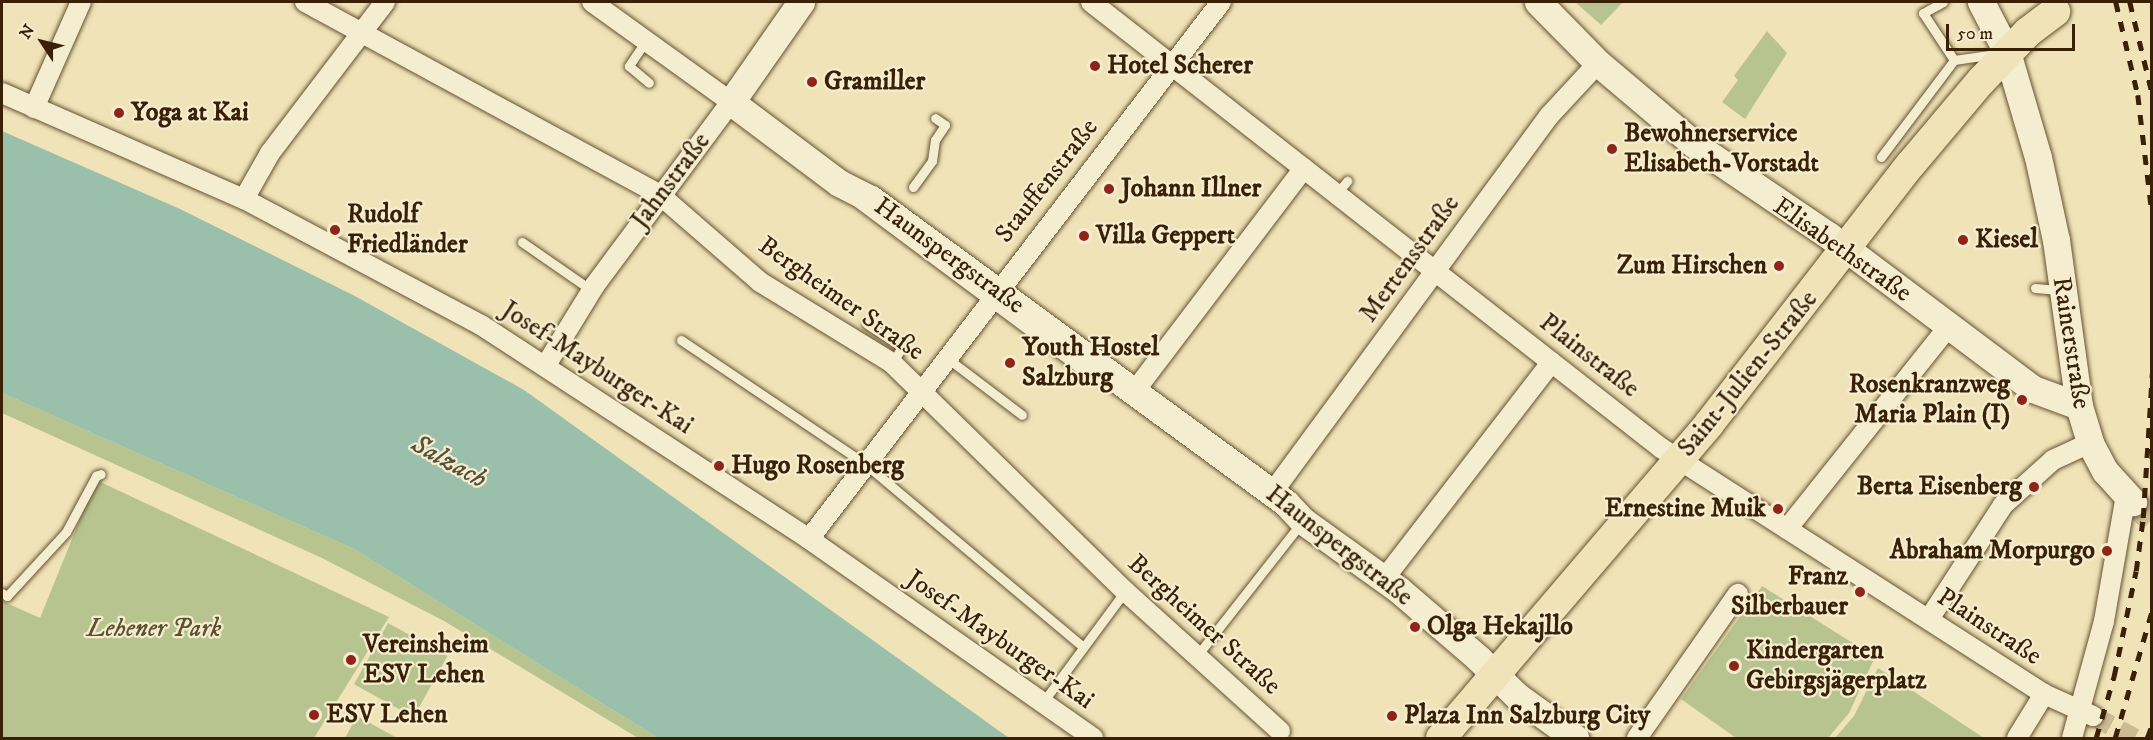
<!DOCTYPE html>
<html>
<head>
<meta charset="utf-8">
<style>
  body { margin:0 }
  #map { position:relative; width:2153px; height:740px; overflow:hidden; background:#efe3b7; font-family:"IM FELL DW Pica",serif }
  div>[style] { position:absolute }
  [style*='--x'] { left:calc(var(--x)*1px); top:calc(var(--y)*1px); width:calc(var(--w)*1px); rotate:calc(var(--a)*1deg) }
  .green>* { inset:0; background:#b8c48f; transform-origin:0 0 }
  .water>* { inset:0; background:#9abfaa }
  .street-tunnel>* { height:20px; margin-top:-10px; transform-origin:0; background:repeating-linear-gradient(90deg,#cbbc94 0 20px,transparent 0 30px) }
  .secondary-tunnel>* { height:27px; margin-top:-13.5px; transform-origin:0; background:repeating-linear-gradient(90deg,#cbbc94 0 27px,transparent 0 41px) }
  .roads { filter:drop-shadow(0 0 2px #665132) drop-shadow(0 0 2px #665132) }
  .lane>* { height:9px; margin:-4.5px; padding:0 4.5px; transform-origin:4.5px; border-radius:4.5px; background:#f5edd0 }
  .street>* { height:20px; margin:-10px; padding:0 10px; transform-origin:10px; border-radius:10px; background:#f5edd0 }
  .secondary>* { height:27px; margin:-13.5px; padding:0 13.5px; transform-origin:13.5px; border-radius:13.5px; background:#f5edd0 }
  .primary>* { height:30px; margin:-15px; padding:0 15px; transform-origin:15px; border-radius:15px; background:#efe3b7 }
  .rail>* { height:4.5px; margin-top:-2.25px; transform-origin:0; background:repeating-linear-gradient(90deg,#392006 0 10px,transparent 0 20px) }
  .dots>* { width:16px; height:16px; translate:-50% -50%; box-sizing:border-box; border:3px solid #f5edd0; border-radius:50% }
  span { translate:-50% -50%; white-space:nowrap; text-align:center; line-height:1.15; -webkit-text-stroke:4.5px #f5edd0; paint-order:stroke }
  .poi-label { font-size:26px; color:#392006; font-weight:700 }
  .left { translate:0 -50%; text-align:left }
  .right { translate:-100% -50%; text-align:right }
  .street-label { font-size:26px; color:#392006 }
  .park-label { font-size:26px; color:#5f512f; font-style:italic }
  .water-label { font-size:27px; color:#565037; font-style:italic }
  .frame { position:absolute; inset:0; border:3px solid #392006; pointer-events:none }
  .north { position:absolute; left:12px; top:12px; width:60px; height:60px; -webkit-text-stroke:4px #f5edd0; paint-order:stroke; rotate:305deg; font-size:16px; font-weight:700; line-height:24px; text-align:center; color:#392006 }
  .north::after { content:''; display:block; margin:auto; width:21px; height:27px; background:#392006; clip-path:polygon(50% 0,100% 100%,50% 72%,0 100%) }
  .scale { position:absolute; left:1946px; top:24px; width:129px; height:27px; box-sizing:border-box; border:3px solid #392006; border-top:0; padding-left:8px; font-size:18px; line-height:21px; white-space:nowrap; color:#392006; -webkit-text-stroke:4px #f5edd0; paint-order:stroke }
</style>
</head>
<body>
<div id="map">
  <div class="green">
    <div style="clip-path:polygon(1575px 2px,1623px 2px,1601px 25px)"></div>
    <div style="clip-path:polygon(1765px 29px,1787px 53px,1745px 119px,1722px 102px,1738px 80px,1734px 76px,1767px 31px)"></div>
    <div style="clip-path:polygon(2px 393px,354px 549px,658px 738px,638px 738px,444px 621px,322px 558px,2px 413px)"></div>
    <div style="clip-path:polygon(96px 480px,389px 617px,314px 738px,2px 738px,2px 601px,40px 618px)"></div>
    <div style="clip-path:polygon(1762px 586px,1875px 657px,1849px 713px,1828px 738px,1736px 738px,1681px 699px)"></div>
    <div style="left:388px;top:623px;width:68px;height:70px;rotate:29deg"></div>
    <div style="clip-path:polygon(1878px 668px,1984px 738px,1835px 738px,1854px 716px)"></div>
    <div style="clip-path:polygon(357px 716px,397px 738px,345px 738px)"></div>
  </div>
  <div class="water">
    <div style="clip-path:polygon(2px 131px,180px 209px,353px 295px,524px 390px,1009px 738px,658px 738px,354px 549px,2px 393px)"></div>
  </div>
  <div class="street-tunnel">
    <div style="--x:2093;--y:716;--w:47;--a:28.2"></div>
  </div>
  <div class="secondary-tunnel">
    <div style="--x:2133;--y:502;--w:25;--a:40"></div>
  </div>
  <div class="roads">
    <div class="lane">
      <div style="--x:1943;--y:2;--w:23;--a:151"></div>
      <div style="--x:1923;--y:13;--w:56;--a:56.6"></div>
      <div style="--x:645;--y:42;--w:29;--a:124"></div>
      <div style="--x:629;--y:66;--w:26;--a:40"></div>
      <div style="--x:1881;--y:157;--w:121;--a:-53"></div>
      <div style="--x:1954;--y:60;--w:41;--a:-8.3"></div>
      <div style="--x:913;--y:187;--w:32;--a:-54"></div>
      <div style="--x:932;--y:161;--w:21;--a:-82"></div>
      <div style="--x:935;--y:140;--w:18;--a:-56"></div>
      <div style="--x:945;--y:125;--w:12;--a:-145"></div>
      <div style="--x:1337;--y:193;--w:16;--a:-50"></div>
      <div style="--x:855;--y:201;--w:279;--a:36.7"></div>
      <div style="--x:522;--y:242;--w:84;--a:34.8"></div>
      <div style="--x:2035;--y:288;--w:24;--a:5"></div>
      <div style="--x:867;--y:324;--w:42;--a:33.3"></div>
      <div style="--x:902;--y:347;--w:19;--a:122"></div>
      <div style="--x:681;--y:340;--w:220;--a:33.9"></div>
      <div style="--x:864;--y:463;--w:286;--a:40"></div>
      <div style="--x:947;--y:358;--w:94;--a:37.2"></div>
      <div style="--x:2;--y:593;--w:6;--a:31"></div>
      <div style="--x:7;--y:596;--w:87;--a:-47.3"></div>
      <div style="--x:66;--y:532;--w:64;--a:-61.8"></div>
      <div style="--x:96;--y:476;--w:5;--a:-22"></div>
      <div style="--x:1196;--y:657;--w:172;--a:-51.9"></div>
      <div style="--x:1043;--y:702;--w:138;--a:-53.5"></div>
    </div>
    <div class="street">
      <div style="--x:305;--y:2;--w:404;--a:28.5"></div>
      <div style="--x:660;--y:195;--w:133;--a:41"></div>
      <div style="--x:760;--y:282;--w:155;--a:31.5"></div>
      <div style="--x:892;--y:363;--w:326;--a:44.4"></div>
      <div style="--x:1125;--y:591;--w:209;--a:42.1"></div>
      <div style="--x:1091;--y:2;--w:724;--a:38.04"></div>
      <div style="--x:1661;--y:448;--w:455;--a:32.7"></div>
      <div style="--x:2044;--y:694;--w:54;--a:24.2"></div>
      <div style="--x:2;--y:93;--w:264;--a:23.7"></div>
      <div style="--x:244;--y:199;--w:268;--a:28"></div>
      <div style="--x:481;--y:325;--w:392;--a:33.1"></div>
      <div style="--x:809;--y:539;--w:347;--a:35"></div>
      <div style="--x:34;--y:108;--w:116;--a:-66.1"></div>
      <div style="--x:244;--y:199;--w:53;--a:-60.5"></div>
      <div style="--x:270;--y:153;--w:190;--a:-52.7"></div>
      <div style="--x:546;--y:365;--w:94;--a:-58.5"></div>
      <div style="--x:595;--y:285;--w:228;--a:-53.4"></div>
      <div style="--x:731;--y:102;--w:171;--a:-144.3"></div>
      <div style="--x:1134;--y:392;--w:281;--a:-52.8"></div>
      <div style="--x:1272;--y:493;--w:468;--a:-53.7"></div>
      <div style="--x:1549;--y:116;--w:72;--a:-47.2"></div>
      <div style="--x:1787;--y:529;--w:260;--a:-51.4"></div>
      <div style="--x:809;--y:539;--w:677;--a:-52.5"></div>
      <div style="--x:1384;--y:579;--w:274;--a:-52.3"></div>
      <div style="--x:1929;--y:619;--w:136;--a:-57"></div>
      <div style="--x:2003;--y:505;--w:67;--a:-42"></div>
      <div style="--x:2053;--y:460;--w:41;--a:-24.7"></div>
      <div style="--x:1637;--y:738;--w:176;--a:-55"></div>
      <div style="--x:2017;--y:738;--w:52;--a:-58.5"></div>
      <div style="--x:2072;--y:738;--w:121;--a:-74.7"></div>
      <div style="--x:2104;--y:621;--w:128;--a:-80.1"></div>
    </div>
    <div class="secondary">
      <div style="--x:801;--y:2;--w:122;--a:125"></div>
      <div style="--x:731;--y:102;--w:135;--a:36.9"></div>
      <div style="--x:839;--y:183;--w:36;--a:27"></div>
      <div style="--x:871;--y:199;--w:514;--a:36.22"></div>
      <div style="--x:1286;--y:503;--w:25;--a:47"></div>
      <div style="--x:1303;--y:521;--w:118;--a:35.7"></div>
      <div style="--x:1399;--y:590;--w:104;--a:40.7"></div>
      <div style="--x:1478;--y:658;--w:54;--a:44.3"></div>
      <div style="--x:1517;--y:696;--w:72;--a:35.9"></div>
      <div style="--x:1538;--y:2;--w:86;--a:45.5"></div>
      <div style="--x:1598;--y:63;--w:127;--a:40.2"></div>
      <div style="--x:1695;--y:145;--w:161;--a:34.1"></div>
      <div style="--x:1828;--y:235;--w:256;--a:36.9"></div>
      <div style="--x:2033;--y:389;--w:49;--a:20.3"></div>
      <div style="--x:1981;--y:2;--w:56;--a:62.5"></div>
      <div style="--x:2007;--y:52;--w:109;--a:73.6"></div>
      <div style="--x:2038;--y:157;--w:85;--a:77.8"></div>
      <div style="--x:2056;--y:240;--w:168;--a:82.1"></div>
      <div style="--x:2079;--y:406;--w:39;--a:73"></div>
      <div style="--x:2090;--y:443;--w:32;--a:62"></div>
      <div style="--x:2105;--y:471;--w:42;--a:47.9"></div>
    </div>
    <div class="primary">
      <div style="--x:1441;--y:738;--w:413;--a:-49.5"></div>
      <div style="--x:1709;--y:424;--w:329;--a:-52.2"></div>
      <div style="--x:1911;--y:164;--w:109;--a:-49.9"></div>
      <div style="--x:1981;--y:81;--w:68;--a:-46.2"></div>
      <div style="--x:2028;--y:32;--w:34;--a:-37"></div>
    </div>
  </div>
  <div class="rail">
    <div style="--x:2116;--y:2;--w:96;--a:76.7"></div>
    <div style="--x:2138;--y:95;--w:119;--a:83.2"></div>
    <div style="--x:2130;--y:2;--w:93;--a:76.3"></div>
    <div style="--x:2096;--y:738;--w:65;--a:-73.8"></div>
    <div style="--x:2114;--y:676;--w:107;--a:-78.2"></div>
    <div style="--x:2136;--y:571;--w:53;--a:-82.5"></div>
    <div style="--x:2143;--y:518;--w:145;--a:-86.4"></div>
    <div style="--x:2115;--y:738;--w:132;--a:-73.8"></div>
    <div style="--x:2147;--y:738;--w:14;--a:-69"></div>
  </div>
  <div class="dots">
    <div style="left:1095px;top:66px;background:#8f2418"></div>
    <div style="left:812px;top:82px;background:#8f2418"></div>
    <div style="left:119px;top:113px;background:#8f2418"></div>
    <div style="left:1612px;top:149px;background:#8f2418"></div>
    <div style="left:1109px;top:189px;background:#8f2418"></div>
    <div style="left:335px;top:230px;background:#8f2418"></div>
    <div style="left:1084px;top:236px;background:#8f2418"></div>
    <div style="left:1963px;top:240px;background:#8f2418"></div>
    <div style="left:1779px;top:266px;background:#8f2418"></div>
    <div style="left:1010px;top:363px;background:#8f2418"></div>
    <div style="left:2022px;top:400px;background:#8f2418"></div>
    <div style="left:719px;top:466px;background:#8f2418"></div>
    <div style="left:2034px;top:487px;background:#8f2418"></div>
    <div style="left:1778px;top:509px;background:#8f2418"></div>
    <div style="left:2107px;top:551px;background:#8f2418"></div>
    <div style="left:1860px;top:592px;background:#8f2418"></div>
    <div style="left:1415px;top:627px;background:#8f2418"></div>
    <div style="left:351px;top:660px;background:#8f2418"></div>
    <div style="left:1734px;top:666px;background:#8f2418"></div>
    <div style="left:314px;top:715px;background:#8f2418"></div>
    <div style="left:1392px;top:716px;background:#8f2418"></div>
  </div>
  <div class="poi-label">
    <span class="left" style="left:1107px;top:66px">Hotel Scherer</span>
    <span class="left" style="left:824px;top:82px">Gramiller</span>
    <span class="left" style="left:131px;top:113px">Yoga at Kai</span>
    <span class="left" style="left:1624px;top:149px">Bewohnerservice<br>Elisabeth-Vorstadt</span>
    <span class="left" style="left:1121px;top:189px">Johann Illner</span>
    <span class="left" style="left:347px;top:230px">Rudolf<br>Friedländer</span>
    <span class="left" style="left:1096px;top:236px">Villa Geppert</span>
    <span class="left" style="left:1975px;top:240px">Kiesel</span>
    <span class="right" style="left:1767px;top:266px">Zum Hirschen</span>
    <span class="left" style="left:1022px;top:363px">Youth Hostel<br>Salzburg</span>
    <span class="right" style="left:2010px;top:400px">Rosenkranzweg<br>Maria Plain (I)</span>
    <span class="left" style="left:731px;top:466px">Hugo Rosenberg</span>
    <span class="right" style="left:2022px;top:487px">Berta Eisenberg</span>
    <span class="right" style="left:1766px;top:509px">Ernestine Muik</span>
    <span class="right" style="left:2095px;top:551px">Abraham Morpurgo</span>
    <span class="right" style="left:1848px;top:592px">Franz<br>Silberbauer</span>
    <span class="left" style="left:1427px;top:627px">Olga Hekajllo</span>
    <span class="left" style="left:363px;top:660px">Vereinsheim<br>ESV Lehen</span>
    <span class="left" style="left:1746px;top:666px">Kindergarten<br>Gebirgsjägerplatz</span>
    <span class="left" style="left:326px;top:715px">ESV Lehen</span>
    <span class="left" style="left:1404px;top:716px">Plaza Inn Salzburg City</span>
  </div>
  <div class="street-label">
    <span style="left:671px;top:181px;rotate:-53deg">Jahnstraße</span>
    <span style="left:1047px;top:181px;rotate:-52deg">Stauffenstraße</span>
    <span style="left:1842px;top:250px;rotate:35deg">Elisabethstraße</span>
    <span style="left:949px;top:256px;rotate:36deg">Haunspergstraße</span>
    <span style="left:1410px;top:259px;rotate:-54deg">Mertensstraße</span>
    <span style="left:841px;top:299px;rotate:35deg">Bergheimer Straße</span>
    <span style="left:2071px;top:343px;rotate:81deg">Rainerstraße</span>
    <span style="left:1589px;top:356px;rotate:38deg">Plainstraße</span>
    <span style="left:597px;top:368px;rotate:33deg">Josef-Mayburger-Kai</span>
    <span style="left:1748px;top:374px;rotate:-51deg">Saint-Julien-Straße</span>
    <span style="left:1339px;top:546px;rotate:38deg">Haunspergstraße</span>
    <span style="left:1204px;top:625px;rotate:42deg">Bergheimer Straße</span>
    <span style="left:1989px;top:627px;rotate:33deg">Plainstraße</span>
    <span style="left:1000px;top:640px;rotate:35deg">Josef-Mayburger-Kai</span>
  </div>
  <div class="park-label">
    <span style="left:154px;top:629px">Lehener Park</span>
  </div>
  <div class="water-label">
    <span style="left:449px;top:462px;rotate:29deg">Salzach</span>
  </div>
  <div class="frame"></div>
  <div class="north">N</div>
  <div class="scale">50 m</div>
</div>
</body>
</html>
